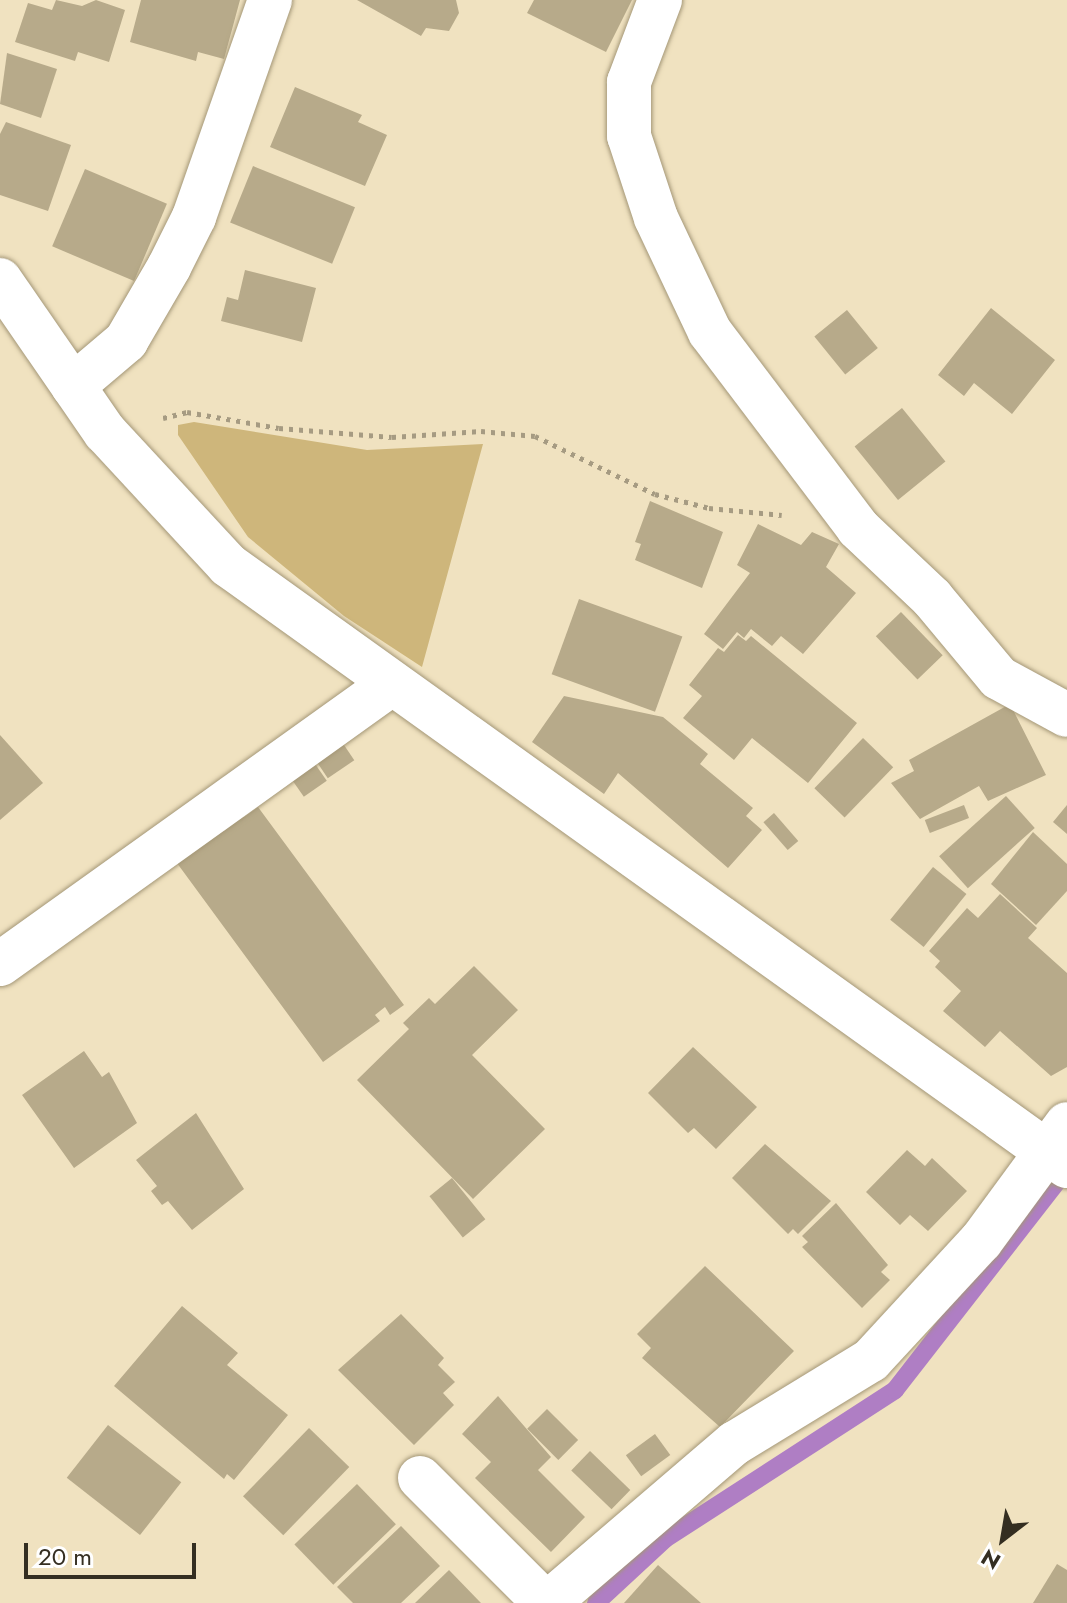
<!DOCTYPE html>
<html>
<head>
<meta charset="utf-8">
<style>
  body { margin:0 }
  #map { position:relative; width:1067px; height:1603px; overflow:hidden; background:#f0e2c0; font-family:Jost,sans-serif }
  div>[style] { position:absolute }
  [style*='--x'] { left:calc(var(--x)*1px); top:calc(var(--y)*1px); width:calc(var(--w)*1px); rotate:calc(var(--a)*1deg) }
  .green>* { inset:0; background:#ceb67b }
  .stream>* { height:18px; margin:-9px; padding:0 9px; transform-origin:9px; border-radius:9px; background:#af7ec4 }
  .building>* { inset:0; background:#b7aa8a; transform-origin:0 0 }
  .path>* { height:5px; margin-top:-2.5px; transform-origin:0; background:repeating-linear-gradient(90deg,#a69b82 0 4px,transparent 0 10px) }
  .roads { filter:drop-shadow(0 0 2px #a49777) drop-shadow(0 0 2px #a49777) }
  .minor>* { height:44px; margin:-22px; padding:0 22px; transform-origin:22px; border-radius:22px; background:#fff }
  span { translate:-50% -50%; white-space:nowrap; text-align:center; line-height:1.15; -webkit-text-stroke:6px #fff; paint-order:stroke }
  .north { position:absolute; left:963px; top:1499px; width:80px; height:80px; -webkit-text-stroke:6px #fff; paint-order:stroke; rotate:211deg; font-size:22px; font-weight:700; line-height:32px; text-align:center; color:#342e21 }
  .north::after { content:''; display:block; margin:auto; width:28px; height:36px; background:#342e21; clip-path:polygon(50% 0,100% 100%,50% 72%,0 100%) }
  .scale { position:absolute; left:24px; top:1543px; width:172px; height:36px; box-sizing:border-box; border:4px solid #342e21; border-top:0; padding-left:10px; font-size:24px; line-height:28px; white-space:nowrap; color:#342e21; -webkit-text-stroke:6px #fff; paint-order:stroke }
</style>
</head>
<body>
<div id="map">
  <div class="green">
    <div style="clip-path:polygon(194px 422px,367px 450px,483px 444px,422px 667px,344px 616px,248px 537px,178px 435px,178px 425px)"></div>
  </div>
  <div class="stream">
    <div style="--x:596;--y:1603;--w:94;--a:-42.8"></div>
    <div style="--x:665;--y:1539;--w:274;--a:-32.9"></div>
    <div style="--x:895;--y:1390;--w:280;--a:-52.1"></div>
  </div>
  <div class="building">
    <div style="clip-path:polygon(56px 0,82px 6px,96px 0,125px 10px,109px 62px,78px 52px,75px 61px,15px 42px,28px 3px,52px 10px)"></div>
    <div style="clip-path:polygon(141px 0,240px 0,224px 59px,198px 52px,196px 61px,130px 42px)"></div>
    <div style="clip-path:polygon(357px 0,456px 0,459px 13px,449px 31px,426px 28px,421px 36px)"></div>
    <div style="clip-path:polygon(534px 0,632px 0,606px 52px,527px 13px)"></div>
    <div style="clip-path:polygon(7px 53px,57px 69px,41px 118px,0 104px)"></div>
    <div style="clip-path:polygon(295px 87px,362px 115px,358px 122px,387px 135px,365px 186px,270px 147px)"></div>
    <div style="clip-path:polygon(6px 122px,71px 145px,48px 211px,0 195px,0 134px)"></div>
    <div style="left:253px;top:166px;width:110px;height:61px;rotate:22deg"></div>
    <div style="left:85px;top:169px;width:89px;height:84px;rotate:23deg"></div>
    <div style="clip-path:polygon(245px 270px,316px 288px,302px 342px,221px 321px,227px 297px,238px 300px)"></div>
    <div style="clip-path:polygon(991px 308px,1055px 360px,1012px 414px,974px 383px,964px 396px,938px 375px)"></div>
    <div style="left:847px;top:310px;width:49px;height:42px;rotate:51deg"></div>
    <div style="left:902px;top:408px;width:69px;height:61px;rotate:51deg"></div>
    <div style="clip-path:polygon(650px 501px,723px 532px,702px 588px,635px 560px,641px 544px,635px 542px)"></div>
    <div style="clip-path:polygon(758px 524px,801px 545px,812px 532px,839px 544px,826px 567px,856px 593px,803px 654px,781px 636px,772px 646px,751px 629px,744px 638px,737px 632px,723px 649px,704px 634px,750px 573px,737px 565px)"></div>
    <div style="left:579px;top:599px;width:110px;height:80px;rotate:20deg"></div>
    <div style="left:901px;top:612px;width:60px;height:35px;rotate:46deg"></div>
    <div style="clip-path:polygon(738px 635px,746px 641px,751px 636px,857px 723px,808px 783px,752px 738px,734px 760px,683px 718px,702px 696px,689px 685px,718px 648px,724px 652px)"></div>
    <div style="clip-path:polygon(564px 696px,663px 717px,708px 754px,700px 764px,753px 808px,746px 816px,762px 830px,728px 868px,618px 773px,604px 794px,532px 742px)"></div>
    <div style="clip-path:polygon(1010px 704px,1046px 775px,988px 801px,979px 786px,920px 819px,891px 783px,914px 771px,909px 760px)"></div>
    <div style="clip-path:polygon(0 735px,43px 783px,0 820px)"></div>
    <div style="left:863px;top:738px;width:42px;height:70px;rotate:44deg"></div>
    <div style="left:342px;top:742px;width:22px;height:32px;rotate:56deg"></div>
    <div style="left:313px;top:761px;width:24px;height:28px;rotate:55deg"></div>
    <div style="left:1006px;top:796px;width:43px;height:90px;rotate:48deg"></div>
    <div style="left:964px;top:805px;width:14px;height:42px;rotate:69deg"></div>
    <div style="clip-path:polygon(1067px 805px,1067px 834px,1053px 822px)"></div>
    <div style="clip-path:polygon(258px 807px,404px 1005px,390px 1015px,385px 1007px,375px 1015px,380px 1021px,323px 1062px,174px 859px,239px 812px,244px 817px)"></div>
    <div style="left:774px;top:813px;width:37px;height:14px;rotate:49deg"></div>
    <div style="clip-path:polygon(1033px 832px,1067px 864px,1067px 891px,1036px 925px,991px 884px)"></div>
    <div style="left:933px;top:867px;width:43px;height:68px;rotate:39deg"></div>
    <div style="clip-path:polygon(1000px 894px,1037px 928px,1028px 938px,1067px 973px,1067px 1067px,1051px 1076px,1000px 1031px,985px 1047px,943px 1011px,961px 991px,935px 967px,940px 961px,929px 951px,967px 908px,978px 918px)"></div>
    <div style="clip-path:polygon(474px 966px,518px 1010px,472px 1055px,545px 1129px,473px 1199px,357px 1080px,409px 1029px,403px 1023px,429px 998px,435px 1004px)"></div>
    <div style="clip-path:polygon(693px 1047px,757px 1107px,716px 1149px,694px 1128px,688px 1133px,648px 1093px)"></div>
    <div style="clip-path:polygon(84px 1051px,102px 1077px,109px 1072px,137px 1123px,74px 1168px,22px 1095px)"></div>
    <div style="clip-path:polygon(196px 1113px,244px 1189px,192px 1230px,168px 1201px,162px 1205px,151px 1191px,157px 1186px,136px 1160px)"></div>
    <div style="clip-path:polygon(765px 1144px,831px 1201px,798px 1234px,793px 1229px,788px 1234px,732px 1178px)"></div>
    <div style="clip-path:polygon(907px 1150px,925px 1166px,932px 1158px,967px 1191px,928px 1231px,910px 1215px,900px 1225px,866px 1192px)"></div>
    <div style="left:452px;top:1178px;width:53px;height:29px;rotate:51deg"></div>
    <div style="clip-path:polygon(836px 1203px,888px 1265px,881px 1272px,890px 1280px,862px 1308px,802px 1247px,808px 1242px,802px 1236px)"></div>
    <div style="clip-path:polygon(705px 1266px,794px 1351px,720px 1427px,642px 1358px,651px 1348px,637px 1334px)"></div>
    <div style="clip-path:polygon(182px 1306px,238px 1353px,227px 1365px,288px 1415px,234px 1480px,227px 1474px,224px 1479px,114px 1386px)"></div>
    <div style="clip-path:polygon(401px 1314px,444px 1358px,438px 1365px,455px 1382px,443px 1393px,454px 1405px,414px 1445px,338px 1370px)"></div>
    <div style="clip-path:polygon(498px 1396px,551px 1457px,538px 1470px,585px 1517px,551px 1552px,475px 1478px,491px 1462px,462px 1434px)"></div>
    <div style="left:547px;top:1409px;width:44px;height:28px;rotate:45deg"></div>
    <div style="left:108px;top:1425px;width:93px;height:67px;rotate:38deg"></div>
    <div style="left:309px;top:1428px;width:56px;height:95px;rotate:44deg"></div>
    <div style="left:655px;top:1434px;width:26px;height:36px;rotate:54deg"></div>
    <div style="left:590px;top:1451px;width:56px;height:27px;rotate:44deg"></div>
    <div style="left:357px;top:1484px;width:56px;height:87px;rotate:46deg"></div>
    <div style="clip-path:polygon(401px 1526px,440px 1566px,401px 1603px,353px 1603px,337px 1587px)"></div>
    <div style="clip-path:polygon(1057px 1564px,1067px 1570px,1067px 1603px,1033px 1603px)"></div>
    <div style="clip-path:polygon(658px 1565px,701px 1603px,624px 1603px)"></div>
    <div style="clip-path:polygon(449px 1570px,481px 1603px,415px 1603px)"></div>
  </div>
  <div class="path">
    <div style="--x:163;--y:418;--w:25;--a:-14"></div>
    <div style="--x:187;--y:412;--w:93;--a:9.9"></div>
    <div style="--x:279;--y:428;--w:113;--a:4.6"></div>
    <div style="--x:392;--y:437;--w:89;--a:-3.9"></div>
    <div style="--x:481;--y:431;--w:54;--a:5.3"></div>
    <div style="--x:535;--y:436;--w:133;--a:25.8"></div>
    <div style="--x:655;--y:494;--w:56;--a:14.5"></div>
    <div style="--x:709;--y:508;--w:73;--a:5.5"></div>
  </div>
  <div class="roads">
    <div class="minor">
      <div style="--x:660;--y:0;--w:88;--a:110.7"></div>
      <div style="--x:629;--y:82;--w:54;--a:90"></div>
      <div style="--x:629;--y:136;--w:86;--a:71.8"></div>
      <div style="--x:656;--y:218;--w:126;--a:64.7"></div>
      <div style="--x:710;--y:332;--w:246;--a:52.9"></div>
      <div style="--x:858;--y:528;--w:102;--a:43.4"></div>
      <div style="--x:932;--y:598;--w:104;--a:50.1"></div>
      <div style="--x:999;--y:678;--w:77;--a:28.6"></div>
      <div style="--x:0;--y:280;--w:185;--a:55.4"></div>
      <div style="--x:105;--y:432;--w:181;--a:47.2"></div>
      <div style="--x:228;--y:565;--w:1032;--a:35.62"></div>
      <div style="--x:73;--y:386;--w:70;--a:-40.3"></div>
      <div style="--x:126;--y:341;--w:86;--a:-59.8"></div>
      <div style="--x:169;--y:267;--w:56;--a:-63.4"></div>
      <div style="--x:194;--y:217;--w:230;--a:-70.7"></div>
      <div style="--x:0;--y:964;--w:479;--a:-35.6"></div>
      <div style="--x:420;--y:1478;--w:177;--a:45"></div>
      <div style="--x:548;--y:1603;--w:246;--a:-40.6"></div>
      <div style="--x:735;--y:1443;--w:159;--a:-31.4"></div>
      <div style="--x:871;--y:1360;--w:162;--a:-47.3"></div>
      <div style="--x:981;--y:1241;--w:145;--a:-53.7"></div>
    </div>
  </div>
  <div class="north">N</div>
  <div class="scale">20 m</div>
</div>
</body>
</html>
